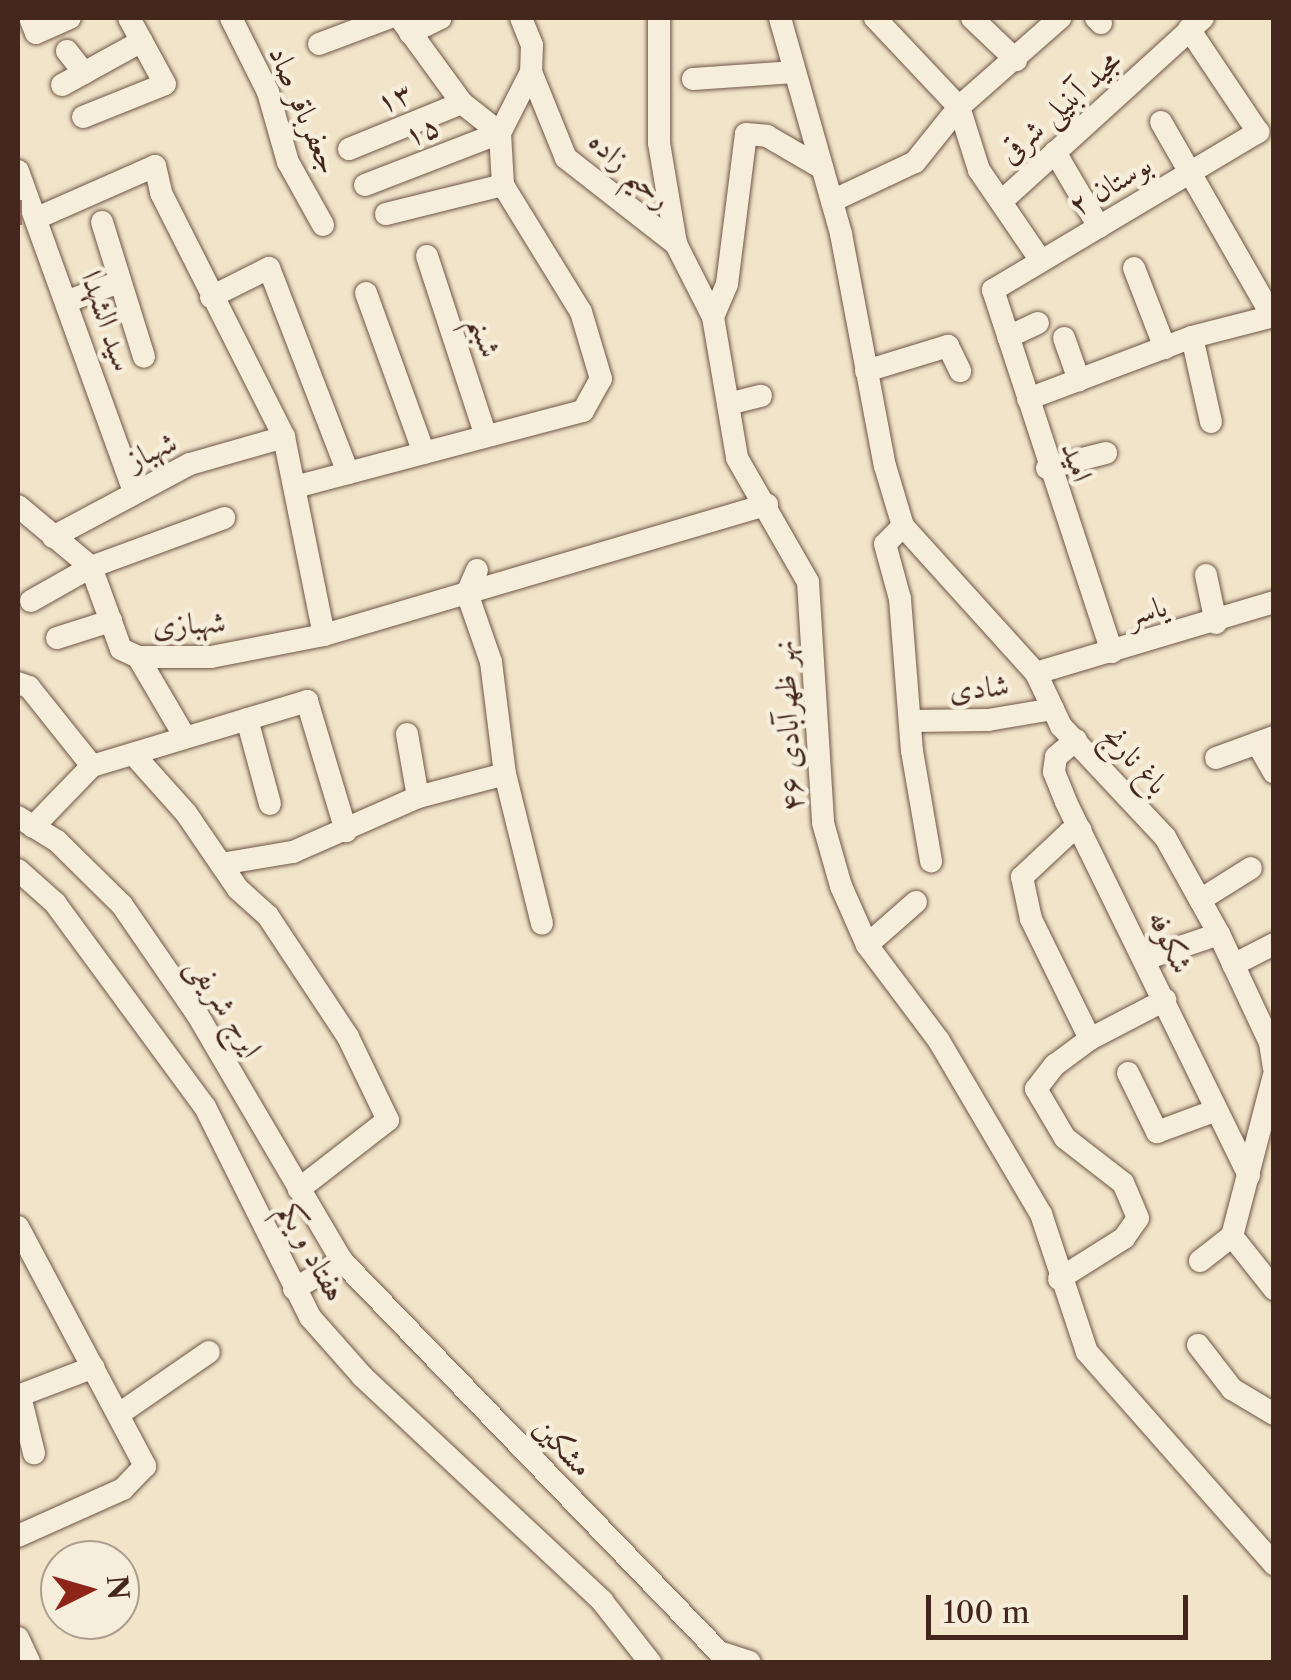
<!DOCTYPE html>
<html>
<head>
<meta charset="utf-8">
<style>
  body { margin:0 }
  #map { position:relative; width:1291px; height:1680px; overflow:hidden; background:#f1e4c8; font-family:"Libre Caslon Text",Amiri,serif }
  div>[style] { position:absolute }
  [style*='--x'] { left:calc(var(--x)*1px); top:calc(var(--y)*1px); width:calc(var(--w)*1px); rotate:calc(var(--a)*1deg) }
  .roads { filter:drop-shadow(0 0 2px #6e5648) drop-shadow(0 0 2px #6e5648) }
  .minor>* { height:22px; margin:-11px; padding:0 11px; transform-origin:11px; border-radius:11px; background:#f6eddb }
  .shaded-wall>* { inset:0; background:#9e7466; transform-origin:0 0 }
  span { translate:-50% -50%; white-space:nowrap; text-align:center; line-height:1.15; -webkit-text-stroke:9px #f6eddb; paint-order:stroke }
  .street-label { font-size:30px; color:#43271d }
  .frame { position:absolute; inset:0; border:20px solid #43271d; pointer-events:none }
  .north { position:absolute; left:40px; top:1540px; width:100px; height:100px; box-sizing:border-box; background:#f6eddb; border:2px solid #ae9e8f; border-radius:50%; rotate:85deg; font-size:28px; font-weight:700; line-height:40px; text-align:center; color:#43271d }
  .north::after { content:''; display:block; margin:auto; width:35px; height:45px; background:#8f2418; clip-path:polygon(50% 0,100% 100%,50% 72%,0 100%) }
  .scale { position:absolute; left:926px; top:1595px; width:262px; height:45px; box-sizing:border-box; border:5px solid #43271d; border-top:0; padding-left:12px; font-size:30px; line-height:35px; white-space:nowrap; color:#43271d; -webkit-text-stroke:8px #f6eddb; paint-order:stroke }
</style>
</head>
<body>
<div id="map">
  <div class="roads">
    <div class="minor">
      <div style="--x:30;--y:18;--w:16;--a:68"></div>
      <div style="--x:36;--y:33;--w:37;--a:-24"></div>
      <div style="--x:231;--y:18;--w:83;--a:63.4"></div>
      <div style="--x:268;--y:92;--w:73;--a:74.1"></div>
      <div style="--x:288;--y:162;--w:72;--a:60.9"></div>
      <div style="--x:400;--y:18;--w:105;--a:53.9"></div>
      <div style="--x:462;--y:103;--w:48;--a:38.3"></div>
      <div style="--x:521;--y:18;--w:29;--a:68"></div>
      <div style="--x:532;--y:45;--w:27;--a:92"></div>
      <div style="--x:531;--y:72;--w:93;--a:67.9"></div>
      <div style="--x:566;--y:158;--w:140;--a:38"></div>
      <div style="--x:659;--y:18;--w:125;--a:90"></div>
      <div style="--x:659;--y:143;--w:102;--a:80.4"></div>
      <div style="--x:676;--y:244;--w:82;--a:63.1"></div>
      <div style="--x:713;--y:317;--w:143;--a:80.3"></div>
      <div style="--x:737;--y:458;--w:143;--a:60.2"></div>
      <div style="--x:808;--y:582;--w:241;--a:86.4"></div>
      <div style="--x:823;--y:823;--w:66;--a:74.1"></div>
      <div style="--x:841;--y:886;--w:64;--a:66.2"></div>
      <div style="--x:867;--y:945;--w:120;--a:53.1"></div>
      <div style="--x:939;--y:1041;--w:201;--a:59.5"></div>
      <div style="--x:1041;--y:1214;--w:145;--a:71.6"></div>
      <div style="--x:1087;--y:1352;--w:283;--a:48.6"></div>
      <div style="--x:780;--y:18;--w:224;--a:74.2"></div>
      <div style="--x:841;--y:234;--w:236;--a:79.3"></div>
      <div style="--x:885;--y:466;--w:63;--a:73.3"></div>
      <div style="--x:903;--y:526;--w:198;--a:47.9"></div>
      <div style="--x:1036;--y:673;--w:59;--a:64.7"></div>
      <div style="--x:1061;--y:726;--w:152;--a:46.9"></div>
      <div style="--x:1165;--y:837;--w:111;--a:60.9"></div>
      <div style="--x:1219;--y:934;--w:120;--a:64.9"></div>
      <div style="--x:1270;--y:1043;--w:24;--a:81"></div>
      <div style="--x:875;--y:18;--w:122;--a:46.7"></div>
      <div style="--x:959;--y:107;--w:66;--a:72.4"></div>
      <div style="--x:979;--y:170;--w:110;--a:55.7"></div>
      <div style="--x:972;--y:18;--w:61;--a:43.7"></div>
      <div style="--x:1096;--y:18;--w:7;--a:45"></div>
      <div style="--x:410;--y:33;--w:34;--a:-26"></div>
      <div style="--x:319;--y:44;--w:74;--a:-20.6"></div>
      <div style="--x:67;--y:51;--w:28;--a:52"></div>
      <div style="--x:693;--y:79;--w:102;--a:-3.9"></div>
      <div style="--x:62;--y:85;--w:91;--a:-28.8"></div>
      <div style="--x:83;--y:117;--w:88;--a:-21.9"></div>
      <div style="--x:165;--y:84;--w:75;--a:-118.6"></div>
      <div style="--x:1161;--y:122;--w:224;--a:60.2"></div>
      <div style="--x:349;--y:149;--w:122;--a:-22.2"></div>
      <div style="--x:1055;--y:152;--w:87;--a:59.6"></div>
      <div style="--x:18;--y:171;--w:341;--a:70.1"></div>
      <div style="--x:365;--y:185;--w:145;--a:-21.1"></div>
      <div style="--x:1003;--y:200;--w:270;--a:-42.3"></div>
      <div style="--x:832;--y:201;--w:92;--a:-25.2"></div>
      <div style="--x:915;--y:162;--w:70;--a:-51.3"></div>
      <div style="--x:959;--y:107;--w:135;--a:-41.4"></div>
      <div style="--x:386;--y:214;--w:121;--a:-13.9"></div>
      <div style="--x:37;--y:218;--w:129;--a:-23.8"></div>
      <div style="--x:155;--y:166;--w:28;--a:77"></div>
      <div style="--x:161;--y:193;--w:273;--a:63.2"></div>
      <div style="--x:284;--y:437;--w:202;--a:78.6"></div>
      <div style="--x:102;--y:222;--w:141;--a:72.7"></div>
      <div style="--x:427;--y:256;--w:189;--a:71.9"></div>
      <div style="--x:1134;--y:268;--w:86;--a:68.8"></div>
      <div style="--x:366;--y:293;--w:170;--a:70.1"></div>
      <div style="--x:211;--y:297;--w:65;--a:-26.6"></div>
      <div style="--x:269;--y:268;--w:220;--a:68.9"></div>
      <div style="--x:68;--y:301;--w:52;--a:-20.2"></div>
      <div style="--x:713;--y:317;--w:36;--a:-67"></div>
      <div style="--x:727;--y:284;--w:151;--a:-82.8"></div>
      <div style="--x:746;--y:134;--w:21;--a:5"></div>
      <div style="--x:767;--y:136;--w:64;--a:30.2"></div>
      <div style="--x:1008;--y:337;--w:33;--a:-25"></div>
      <div style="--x:1192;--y:337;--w:87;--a:77.4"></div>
      <div style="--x:1064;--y:338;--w:45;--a:70.3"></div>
      <div style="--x:866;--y:371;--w:86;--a:-17"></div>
      <div style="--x:948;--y:346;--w:28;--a:64"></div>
      <div style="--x:1028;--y:399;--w:175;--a:-20.7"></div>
      <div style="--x:1192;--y:337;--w:85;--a:-14.4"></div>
      <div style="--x:728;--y:404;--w:34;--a:-14"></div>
      <div style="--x:1047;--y:468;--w:61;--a:-14.3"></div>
      <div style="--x:295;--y:487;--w:298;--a:-14.8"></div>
      <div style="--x:583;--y:411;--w:37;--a:-61"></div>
      <div style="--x:601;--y:379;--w:70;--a:-106.6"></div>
      <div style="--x:581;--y:312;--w:149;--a:-121.6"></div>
      <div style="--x:503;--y:185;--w:52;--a:-93.3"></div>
      <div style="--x:500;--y:133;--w:68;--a:-63.1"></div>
      <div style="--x:18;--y:506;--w:95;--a:39.9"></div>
      <div style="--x:91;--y:567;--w:87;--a:69.9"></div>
      <div style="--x:121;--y:649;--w:19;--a:25"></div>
      <div style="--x:138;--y:657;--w:73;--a:0"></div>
      <div style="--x:211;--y:657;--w:115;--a:-11"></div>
      <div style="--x:324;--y:635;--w:462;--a:-16.4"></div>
      <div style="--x:903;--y:526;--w:25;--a:135"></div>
      <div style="--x:885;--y:544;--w:57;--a:74.7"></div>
      <div style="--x:900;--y:599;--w:152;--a:85.5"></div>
      <div style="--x:912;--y:751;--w:112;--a:80.2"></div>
      <div style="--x:53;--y:537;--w:155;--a:-28.1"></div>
      <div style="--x:190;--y:464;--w:98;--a:-16"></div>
      <div style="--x:477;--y:570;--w:25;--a:113"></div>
      <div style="--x:467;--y:593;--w:73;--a:70.8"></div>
      <div style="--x:491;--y:662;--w:113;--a:82.9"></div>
      <div style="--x:505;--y:774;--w:154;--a:76.1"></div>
      <div style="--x:1206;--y:575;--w:49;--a:78.2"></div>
      <div style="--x:31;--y:601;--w:69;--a:-29.5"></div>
      <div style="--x:91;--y:567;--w:142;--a:-20.2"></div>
      <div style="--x:57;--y:638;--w:57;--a:-17.5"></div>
      <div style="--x:1112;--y:652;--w:381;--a:-108.2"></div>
      <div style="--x:993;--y:290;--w:309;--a:-30.8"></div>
      <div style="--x:1258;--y:132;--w:124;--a:-123.8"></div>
      <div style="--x:138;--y:657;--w:93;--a:59.6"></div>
      <div style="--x:1036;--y:673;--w:248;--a:-16.6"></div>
      <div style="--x:18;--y:683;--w:12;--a:20"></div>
      <div style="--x:29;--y:687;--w:101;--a:51.4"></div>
      <div style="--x:92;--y:766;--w:225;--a:-16.8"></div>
      <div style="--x:307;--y:701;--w:136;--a:73.3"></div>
      <div style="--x:247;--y:719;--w:88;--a:74.9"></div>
      <div style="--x:910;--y:721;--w:78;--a:-0.7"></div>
      <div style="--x:988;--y:720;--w:66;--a:-9.6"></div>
      <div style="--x:407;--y:734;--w:64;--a:80.1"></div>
      <div style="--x:1076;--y:740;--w:26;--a:140"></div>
      <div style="--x:1056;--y:757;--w:15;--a:98"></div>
      <div style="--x:1054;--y:772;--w:32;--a:68"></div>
      <div style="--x:1066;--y:802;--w:416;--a:63.9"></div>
      <div style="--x:1257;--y:743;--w:34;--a:60"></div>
      <div style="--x:135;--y:756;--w:76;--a:48.2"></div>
      <div style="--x:186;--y:813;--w:92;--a:55.6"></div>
      <div style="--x:238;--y:889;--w:40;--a:42"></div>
      <div style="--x:268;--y:916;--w:145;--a:56.5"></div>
      <div style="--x:348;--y:1037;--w:92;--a:64.3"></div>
      <div style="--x:388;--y:1120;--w:113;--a:142.2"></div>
      <div style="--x:1216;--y:758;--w:62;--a:-19.9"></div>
      <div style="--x:18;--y:817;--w:46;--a:31.6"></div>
      <div style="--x:57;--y:841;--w:91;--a:44.6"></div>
      <div style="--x:122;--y:905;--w:132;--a:55.5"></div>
      <div style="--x:197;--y:1014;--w:286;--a:59.6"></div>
      <div style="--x:342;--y:1261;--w:543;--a:46.04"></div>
      <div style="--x:719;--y:1652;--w:32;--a:18"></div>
      <div style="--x:33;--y:827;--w:85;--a:-46"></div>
      <div style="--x:221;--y:864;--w:73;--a:-9.5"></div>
      <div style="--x:293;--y:852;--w:137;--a:-23.7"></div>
      <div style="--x:418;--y:797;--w:90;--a:-14.8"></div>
      <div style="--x:18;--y:870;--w:50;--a:41.7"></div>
      <div style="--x:55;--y:903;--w:253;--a:53.7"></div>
      <div style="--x:205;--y:1107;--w:235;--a:63.4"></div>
      <div style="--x:310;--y:1317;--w:80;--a:48.5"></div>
      <div style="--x:363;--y:1377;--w:328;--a:43.1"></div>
      <div style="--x:602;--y:1601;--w:78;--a:51.8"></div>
      <div style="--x:1200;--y:900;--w:60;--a:-32.1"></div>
      <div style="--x:867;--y:945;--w:65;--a:-41.3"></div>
      <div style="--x:1145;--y:959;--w:78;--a:-18.7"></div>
      <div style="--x:1233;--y:965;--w:46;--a:-27.1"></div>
      <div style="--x:1090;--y:1039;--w:85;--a:-27.5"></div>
      <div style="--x:1128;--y:1073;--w:66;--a:63.8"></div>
      <div style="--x:1157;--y:1132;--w:61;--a:-20.2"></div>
      <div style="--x:1274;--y:1075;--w:166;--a:104.6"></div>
      <div style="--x:1232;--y:1236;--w:68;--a:51.6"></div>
      <div style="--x:18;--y:1227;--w:271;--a:62"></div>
      <div style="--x:145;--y:1466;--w:32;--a:134"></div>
      <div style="--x:123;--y:1489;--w:115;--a:155.9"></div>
      <div style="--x:1200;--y:1261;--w:41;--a:-38"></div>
      <div style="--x:1059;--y:1279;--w:77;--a:-32.2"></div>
      <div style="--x:1124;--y:1238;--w:24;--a:-55"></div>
      <div style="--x:1138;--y:1218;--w:38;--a:-113"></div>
      <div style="--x:1123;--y:1183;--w:73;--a:-142.2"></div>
      <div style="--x:1065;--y:1138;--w:57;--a:-120.6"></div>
      <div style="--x:1036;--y:1089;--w:31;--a:-52"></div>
      <div style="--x:1055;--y:1065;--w:44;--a:-36.6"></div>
      <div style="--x:1090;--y:1039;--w:134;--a:-116.2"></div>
      <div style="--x:1031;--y:919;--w:43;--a:-102.1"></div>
      <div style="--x:1022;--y:877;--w:64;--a:-43.1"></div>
      <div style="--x:1069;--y:833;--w:12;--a:-14"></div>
      <div style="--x:294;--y:1289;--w:56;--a:-30.3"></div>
      <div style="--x:1198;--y:1345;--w:56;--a:52.3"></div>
      <div style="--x:1232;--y:1389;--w:49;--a:30.8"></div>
      <div style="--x:18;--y:1396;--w:81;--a:-20.9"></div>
      <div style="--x:20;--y:1396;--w:59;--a:76.2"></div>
      <div style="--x:119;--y:1414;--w:109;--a:-34.6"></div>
      <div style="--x:18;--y:1638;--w:26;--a:65"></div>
    </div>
  </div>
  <div class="shaded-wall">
    <div style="left:22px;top:200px;width:25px;height:4px;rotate:90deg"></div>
  </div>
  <div class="street-label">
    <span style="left:394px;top:98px;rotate:-22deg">۱۳</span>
    <span style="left:1060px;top:107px;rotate:-42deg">مجید آبنیلی شرقی</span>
    <span style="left:304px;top:110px;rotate:67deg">جعفرباقر صاد</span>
    <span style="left:422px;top:131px;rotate:-21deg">۱۵</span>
    <span style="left:630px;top:170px;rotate:42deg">رحیم زاده</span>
    <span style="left:1110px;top:185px;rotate:-31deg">بوستان ۲</span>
    <span style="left:107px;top:321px;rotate:71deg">سید الشهدا</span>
    <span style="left:485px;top:337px;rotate:72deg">شبنم</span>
    <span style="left:152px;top:451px;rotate:-25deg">شهباز</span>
    <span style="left:1077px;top:462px;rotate:71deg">امید</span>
    <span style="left:1147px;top:611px;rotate:-16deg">یاسر</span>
    <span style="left:189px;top:624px;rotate:-3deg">شهبازی</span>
    <span style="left:979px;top:688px;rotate:-5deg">شادی</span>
    <span style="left:788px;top:726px;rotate:-93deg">نهر ظهرآبادی ۴۶</span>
    <span style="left:1135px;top:760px;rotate:47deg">باغ نارنج</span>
    <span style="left:1170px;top:942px;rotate:65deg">شکوفه</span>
    <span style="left:225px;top:1007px;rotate:58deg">ایرج شریفی</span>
    <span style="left:312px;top:1252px;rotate:61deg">هفتاد و یکم</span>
    <span style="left:563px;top:1447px;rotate:46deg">مشکین</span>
  </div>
  <div class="frame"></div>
  <div class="north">N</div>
  <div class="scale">100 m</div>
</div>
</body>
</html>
